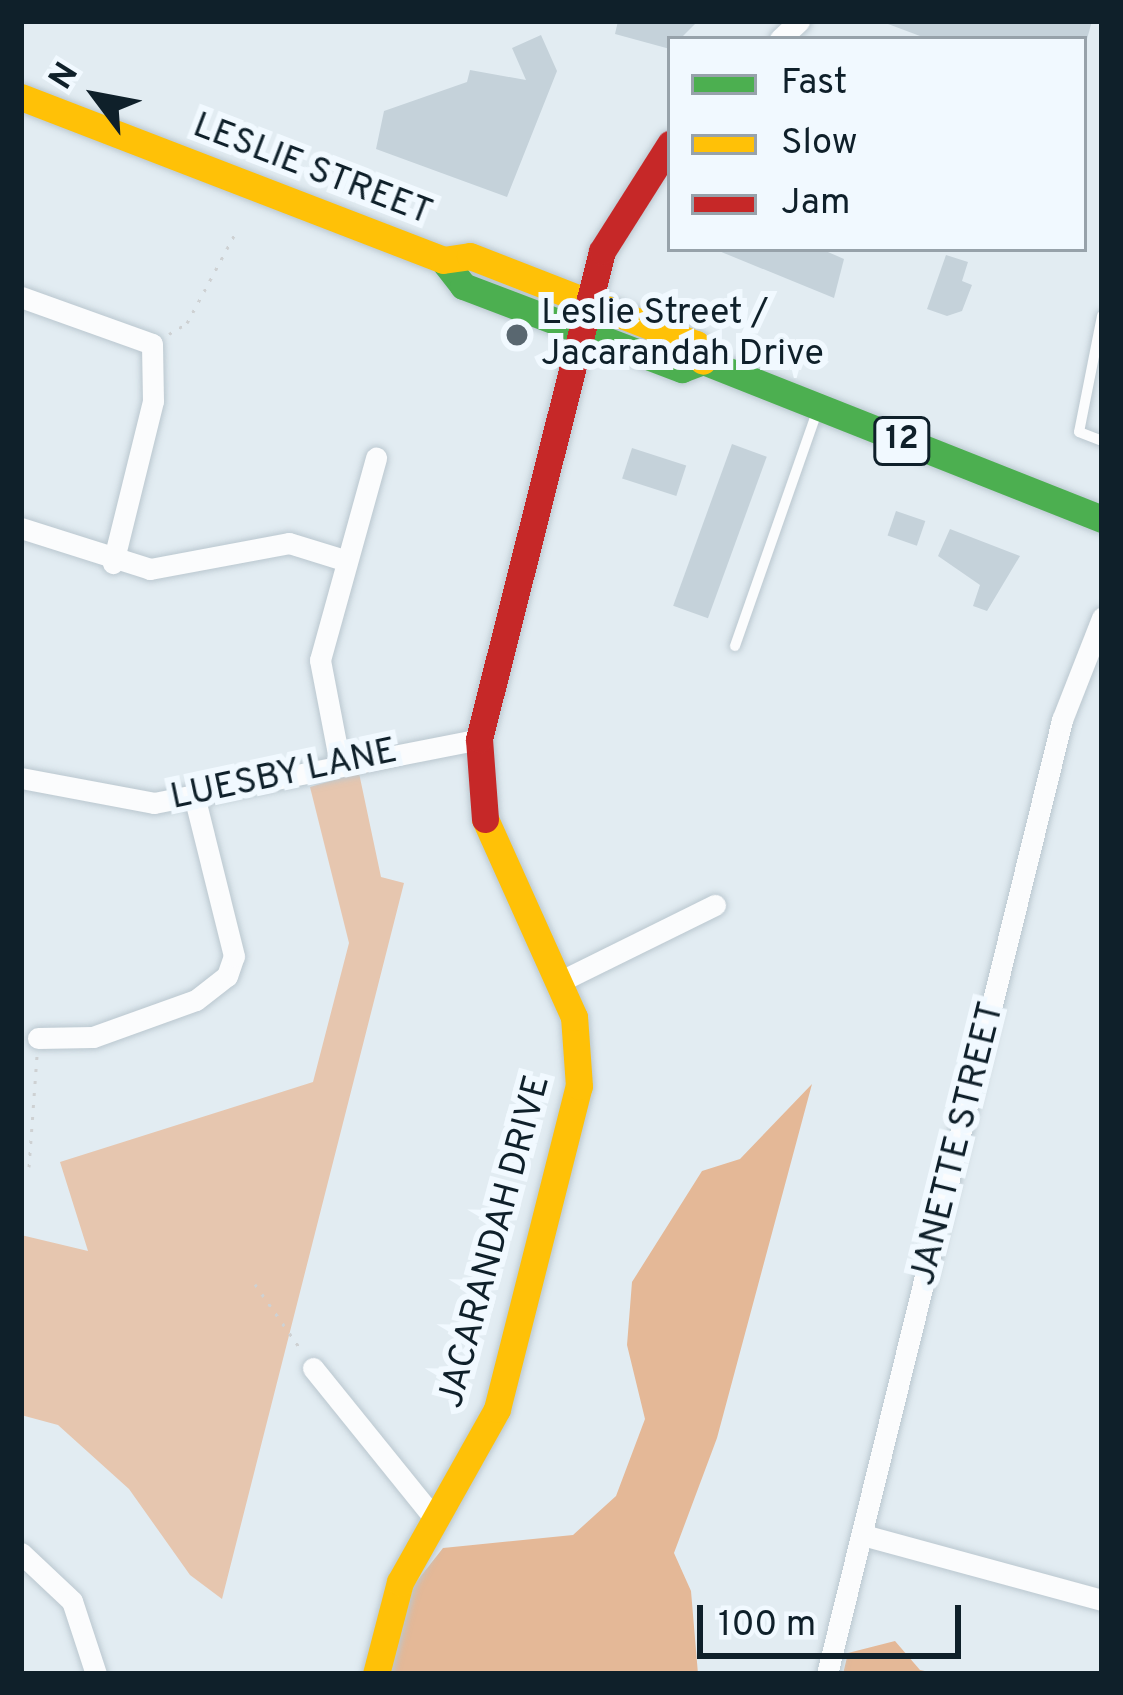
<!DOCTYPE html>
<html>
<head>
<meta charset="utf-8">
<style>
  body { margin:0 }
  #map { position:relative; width:1123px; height:1695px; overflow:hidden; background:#e2ecf2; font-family:Overpass,sans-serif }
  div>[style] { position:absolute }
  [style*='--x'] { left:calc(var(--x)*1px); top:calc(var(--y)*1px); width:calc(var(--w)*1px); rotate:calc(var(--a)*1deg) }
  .green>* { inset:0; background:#e6c6af }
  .forest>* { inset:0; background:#e4b897 }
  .building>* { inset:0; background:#c5d2da; transform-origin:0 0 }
  .path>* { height:3px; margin-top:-1.5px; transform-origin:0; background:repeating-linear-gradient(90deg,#ced1d3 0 3px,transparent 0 12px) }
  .roads { filter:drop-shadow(0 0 3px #bac7cf) drop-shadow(0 0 3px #bac7cf) }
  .lane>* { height:10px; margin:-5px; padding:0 5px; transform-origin:5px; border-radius:5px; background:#fbfcfd }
  .street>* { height:21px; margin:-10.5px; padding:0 10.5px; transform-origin:10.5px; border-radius:10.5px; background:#fbfcfd }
  .fast>* { height:27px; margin:-13.5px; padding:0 13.5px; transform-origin:13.5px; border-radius:13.5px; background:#4caf50 }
  .slow>* { height:27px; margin:-13.5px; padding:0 13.5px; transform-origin:13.5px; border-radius:13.5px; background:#ffc107 }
  .jam>* { height:27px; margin:-13.5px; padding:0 13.5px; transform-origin:13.5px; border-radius:13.5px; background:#c62828 }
  .dots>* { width:33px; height:33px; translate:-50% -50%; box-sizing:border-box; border:6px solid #f1f9ff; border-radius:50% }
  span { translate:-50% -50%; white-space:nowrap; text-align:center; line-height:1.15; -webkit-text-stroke:12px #f1f9ff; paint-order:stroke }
  .shield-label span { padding:3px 9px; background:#f1f9ff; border:3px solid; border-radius:9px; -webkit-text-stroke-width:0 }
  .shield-label { font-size:33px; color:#0f202a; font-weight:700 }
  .street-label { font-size:36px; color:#0f202a }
  .poi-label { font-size:36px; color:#0f202a }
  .left { translate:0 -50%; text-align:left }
  .frame { position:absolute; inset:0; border:24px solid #0f202a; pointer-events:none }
  .legend { position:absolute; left:667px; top:36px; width:420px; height:216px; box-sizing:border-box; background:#f1f9ff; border:3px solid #97a2aa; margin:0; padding:15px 21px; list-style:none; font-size:36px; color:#0f202a }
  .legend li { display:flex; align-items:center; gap:24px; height:60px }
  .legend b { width:60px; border:3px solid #97a2aa }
  .north { position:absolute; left:36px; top:36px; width:120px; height:120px; -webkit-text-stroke:9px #f1f9ff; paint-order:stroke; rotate:302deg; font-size:33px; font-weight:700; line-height:48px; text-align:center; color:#0f202a }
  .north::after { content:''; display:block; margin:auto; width:42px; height:54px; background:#0f202a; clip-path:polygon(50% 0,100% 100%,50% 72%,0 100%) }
  .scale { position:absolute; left:697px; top:1605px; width:264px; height:54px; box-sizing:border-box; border:6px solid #0f202a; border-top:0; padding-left:15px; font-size:36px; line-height:42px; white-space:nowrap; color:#0f202a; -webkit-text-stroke:9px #f1f9ff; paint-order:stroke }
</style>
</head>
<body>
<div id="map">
  <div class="green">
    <div style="clip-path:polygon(359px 773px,381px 877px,404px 883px,222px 1599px,190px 1575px,129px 1489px,58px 1425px,21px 1415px,21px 1235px,88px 1251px,60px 1162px,313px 1082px,349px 943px,310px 787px)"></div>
  </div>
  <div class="forest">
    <div style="clip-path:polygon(812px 1084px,717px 1438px,674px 1553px,691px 1591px,698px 1674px,388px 1674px,406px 1595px,443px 1548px,573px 1535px,616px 1496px,645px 1419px,627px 1345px,632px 1282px,702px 1171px,740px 1159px)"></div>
    <div style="clip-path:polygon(895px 1641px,920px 1670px,939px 1674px,843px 1674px,848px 1653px)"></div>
  </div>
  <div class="building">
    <div style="clip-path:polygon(618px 21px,698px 21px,670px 49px,615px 34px)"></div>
    <div style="clip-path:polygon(880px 21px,1092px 21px,1087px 39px,928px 39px)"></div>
    <div style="clip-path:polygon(541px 35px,557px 71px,507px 197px,376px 149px,384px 111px,467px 82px,470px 70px,526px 80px,512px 48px)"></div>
    <div style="clip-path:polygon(714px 249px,821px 249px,844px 259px,834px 298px)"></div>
    <div style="clip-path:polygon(946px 255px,968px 262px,962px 281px,972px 285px,962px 311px,947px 316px,927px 309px)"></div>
    <div style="left:732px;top:444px;width:37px;height:172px;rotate:20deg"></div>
    <div style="left:632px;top:448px;width:57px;height:32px;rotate:18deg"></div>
    <div style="left:896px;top:511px;width:31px;height:26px;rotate:19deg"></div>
    <div style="clip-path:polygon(950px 529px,1020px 556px,987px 611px,973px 606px,980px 585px,938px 556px)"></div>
  </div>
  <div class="path">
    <div style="--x:169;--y:334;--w:21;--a:-31"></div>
    <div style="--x:187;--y:323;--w:103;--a:-61.7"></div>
    <div style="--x:29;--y:1167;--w:112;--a:-85.9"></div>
    <div style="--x:255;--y:1284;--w:82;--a:55"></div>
  </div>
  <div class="roads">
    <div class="lane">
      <div style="--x:1102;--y:316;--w:118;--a:101.2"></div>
      <div style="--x:1079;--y:432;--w:25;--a:21"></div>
      <div style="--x:735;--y:646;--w:248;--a:-70.7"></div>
    </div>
    <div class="street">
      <div style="--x:780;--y:39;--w:26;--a:-43"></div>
      <div style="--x:21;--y:297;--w:139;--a:19.7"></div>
      <div style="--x:152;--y:344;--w:57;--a:89"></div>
      <div style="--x:153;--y:401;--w:167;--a:103.9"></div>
      <div style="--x:21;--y:528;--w:135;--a:17.6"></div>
      <div style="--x:150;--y:569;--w:141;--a:-10.6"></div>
      <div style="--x:289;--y:543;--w:58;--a:17.2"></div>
      <div style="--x:340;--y:764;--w:106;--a:-100.9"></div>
      <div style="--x:320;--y:660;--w:210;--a:-74.5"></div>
      <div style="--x:21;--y:778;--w:135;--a:10.6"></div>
      <div style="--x:154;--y:803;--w:331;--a:-11.1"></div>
      <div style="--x:559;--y:982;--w:174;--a:-26.3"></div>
      <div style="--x:38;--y:1038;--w:55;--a:-1"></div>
      <div style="--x:93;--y:1037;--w:109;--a:-19.8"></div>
      <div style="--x:196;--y:1000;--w:39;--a:-38"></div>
      <div style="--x:227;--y:976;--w:21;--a:-71"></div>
      <div style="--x:234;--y:956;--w:162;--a:-104"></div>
      <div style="--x:313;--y:1368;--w:194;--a:51.1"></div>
      <div style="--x:863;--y:1535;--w:248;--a:15.2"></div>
      <div style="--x:21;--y:1553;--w:70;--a:43.3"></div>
      <div style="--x:72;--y:1601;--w:77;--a:71.8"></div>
      <div style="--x:827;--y:1674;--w:983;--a:-76.16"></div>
      <div style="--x:1062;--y:720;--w:110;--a:-68.6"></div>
    </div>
    <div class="fast">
      <div style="--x:443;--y:260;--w:33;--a:52"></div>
      <div style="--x:463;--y:286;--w:234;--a:20.8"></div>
      <div style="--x:682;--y:369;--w:22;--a:-21"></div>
      <div style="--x:703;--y:361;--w:429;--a:21.6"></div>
    </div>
    <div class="slow">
      <div style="--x:21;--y:97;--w:452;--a:21.1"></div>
      <div style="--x:443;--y:260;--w:27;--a:-8"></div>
      <div style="--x:470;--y:256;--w:243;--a:21.3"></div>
      <div style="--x:696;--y:344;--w:18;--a:68"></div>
      <div style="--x:376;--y:1674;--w:95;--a:-75.4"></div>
      <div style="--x:400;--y:1582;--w:198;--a:-60.7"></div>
      <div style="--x:497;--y:1409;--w:333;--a:-75.8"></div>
      <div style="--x:579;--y:1086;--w:69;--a:-94.1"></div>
      <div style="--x:574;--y:1017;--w:217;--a:-114.2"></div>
    </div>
    <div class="jam">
      <div style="--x:485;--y:819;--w:80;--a:-94.3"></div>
      <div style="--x:479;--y:739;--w:503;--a:-75.85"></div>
      <div style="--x:602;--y:251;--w:127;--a:-57.6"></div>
    </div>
  </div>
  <div class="dots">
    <div style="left:517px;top:335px;background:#596770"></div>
  </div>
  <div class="shield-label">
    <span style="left:902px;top:441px">12</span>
  </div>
  <div class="street-label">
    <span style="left:312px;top:171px;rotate:21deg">LESLIE STREET</span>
    <span style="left:284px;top:776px;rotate:-12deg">LUESBY LANE</span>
    <span style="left:959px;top:1144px;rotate:-76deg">JANETTE STREET</span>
    <span style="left:496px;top:1242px;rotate:-75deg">JACARANDAH DRIVE</span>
  </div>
  <div class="poi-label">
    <span class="left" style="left:541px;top:335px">Leslie Street /<br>Jacarandah Drive</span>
  </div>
  <div class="frame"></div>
  <ul class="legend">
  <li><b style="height:15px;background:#4caf50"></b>Fast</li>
  <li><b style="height:15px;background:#ffc107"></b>Slow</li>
  <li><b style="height:15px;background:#c62828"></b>Jam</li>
  </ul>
  <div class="north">N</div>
  <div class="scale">100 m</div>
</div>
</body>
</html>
